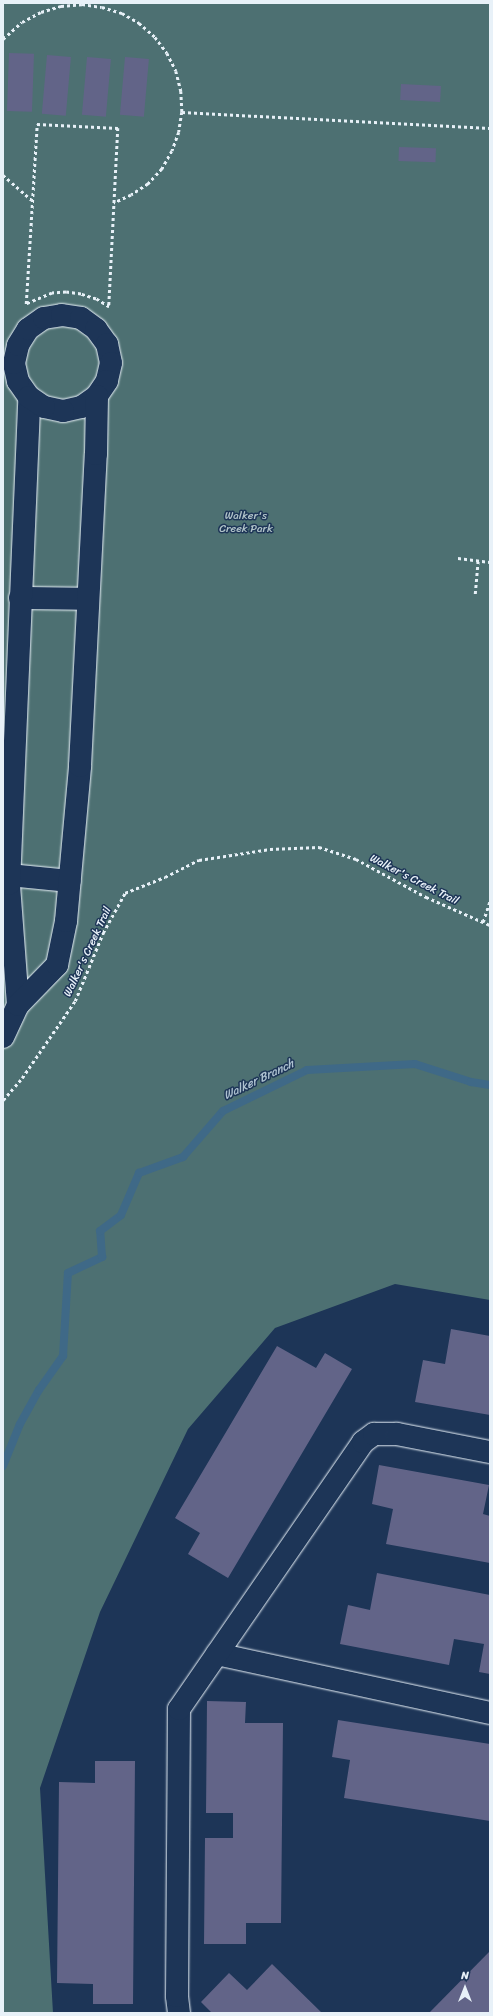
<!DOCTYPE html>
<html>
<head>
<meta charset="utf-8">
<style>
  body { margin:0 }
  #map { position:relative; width:493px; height:2016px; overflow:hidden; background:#1d3557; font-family:Sriracha,sans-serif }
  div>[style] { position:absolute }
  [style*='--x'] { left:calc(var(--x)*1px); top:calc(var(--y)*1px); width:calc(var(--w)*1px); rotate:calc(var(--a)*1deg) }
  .green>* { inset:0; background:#4d7072 }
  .stream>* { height:8px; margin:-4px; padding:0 4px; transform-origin:4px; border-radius:4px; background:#3f6987 }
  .building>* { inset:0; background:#626488; transform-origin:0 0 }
  .path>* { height:2.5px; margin-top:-1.25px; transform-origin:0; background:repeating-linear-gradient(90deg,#e8f1f8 0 3px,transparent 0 6px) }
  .roads { filter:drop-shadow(0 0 1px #e8f1f8) drop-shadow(0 0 1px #e8f1f8) }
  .minor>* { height:22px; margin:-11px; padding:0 11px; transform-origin:11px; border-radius:11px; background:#1d3557 }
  span { translate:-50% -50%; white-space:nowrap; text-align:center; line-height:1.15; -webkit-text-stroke:3px #1d3557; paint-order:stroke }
  .park-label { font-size:11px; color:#b2c4c9 }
  .street-label { font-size:11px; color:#e8f1f8 }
  .water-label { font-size:12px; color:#adc1d0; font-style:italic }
  .frame { position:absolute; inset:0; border:4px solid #e8f1f8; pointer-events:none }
  .north { position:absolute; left:445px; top:1968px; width:40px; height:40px; -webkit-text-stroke:3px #1d3557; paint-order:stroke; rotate:0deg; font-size:11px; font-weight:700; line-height:16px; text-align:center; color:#e8f1f8 }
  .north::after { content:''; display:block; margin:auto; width:14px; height:18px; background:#e8f1f8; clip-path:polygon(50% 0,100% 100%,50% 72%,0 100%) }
</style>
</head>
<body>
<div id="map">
  <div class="green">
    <div style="clip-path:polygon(3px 3px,490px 3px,490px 1300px,395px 1284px,275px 1328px,188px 1429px,100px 1612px,40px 1788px,53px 2013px,3px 2013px)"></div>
  </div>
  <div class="stream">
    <div style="--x:3;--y:1466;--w:45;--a:-68"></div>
    <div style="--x:20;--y:1424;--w:39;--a:-61"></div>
    <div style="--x:39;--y:1390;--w:42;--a:-54.8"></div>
    <div style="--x:63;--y:1356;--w:83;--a:-86.6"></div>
    <div style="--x:68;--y:1273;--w:38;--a:-25"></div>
    <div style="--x:102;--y:1257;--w:26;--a:-94"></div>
    <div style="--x:100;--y:1231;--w:26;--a:-37"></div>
    <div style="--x:121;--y:1215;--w:46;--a:-66.8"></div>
    <div style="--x:139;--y:1173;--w:47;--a:-20"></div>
    <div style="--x:183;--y:1157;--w:61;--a:-49"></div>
    <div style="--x:223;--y:1111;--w:93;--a:-26"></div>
    <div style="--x:307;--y:1070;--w:108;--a:-3.2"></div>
    <div style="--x:415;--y:1064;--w:59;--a:17.8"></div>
    <div style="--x:471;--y:1082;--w:19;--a:9"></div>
  </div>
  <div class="building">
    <div style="left:9px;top:53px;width:25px;height:58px;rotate:2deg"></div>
    <div style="left:47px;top:55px;width:24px;height:59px;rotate:5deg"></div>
    <div style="left:87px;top:57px;width:24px;height:58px;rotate:5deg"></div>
    <div style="left:125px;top:57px;width:24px;height:58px;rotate:5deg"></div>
    <div style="left:401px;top:84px;width:40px;height:16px;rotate:3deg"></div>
    <div style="left:399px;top:147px;width:37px;height:14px;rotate:2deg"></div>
    <div style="clip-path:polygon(451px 1329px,490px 1336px,490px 1415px,415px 1402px,423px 1360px,445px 1364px)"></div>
    <div style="clip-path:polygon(277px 1346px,316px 1368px,325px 1353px,352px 1369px,228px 1578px,188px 1554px,200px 1533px,175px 1518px)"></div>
    <div style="clip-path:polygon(379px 1465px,489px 1485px,483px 1514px,490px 1516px,490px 1563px,386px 1544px,393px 1509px,372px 1504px)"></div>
    <div style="clip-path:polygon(377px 1573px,490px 1595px,490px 1674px,479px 1672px,484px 1644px,454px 1639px,449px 1665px,340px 1644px,348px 1605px,370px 1610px)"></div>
    <div style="clip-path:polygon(207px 1701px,246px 1702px,245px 1723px,283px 1723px,281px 1923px,246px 1923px,246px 1944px,204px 1944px,205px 1838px,233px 1838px,233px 1813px,206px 1813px)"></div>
    <div style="clip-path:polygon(338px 1720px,490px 1744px,490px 1821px,344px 1798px,350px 1760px,332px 1757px)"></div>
    <div style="clip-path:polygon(95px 1761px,135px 1761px,133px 2004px,93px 2004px,93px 1984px,57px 1983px,59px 1782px,95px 1783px)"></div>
    <div style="clip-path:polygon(490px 1951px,490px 2013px,429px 2013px)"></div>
    <div style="clip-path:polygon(272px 1964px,322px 2013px,212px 2013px,201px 2002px,229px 1973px,247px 1990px)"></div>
  </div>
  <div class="path">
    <div style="--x:3;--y:39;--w:25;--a:-42"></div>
    <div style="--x:22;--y:22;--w:21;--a:-28"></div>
    <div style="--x:41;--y:12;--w:21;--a:-17"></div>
    <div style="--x:61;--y:6;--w:21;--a:-5"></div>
    <div style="--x:82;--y:4;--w:20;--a:9"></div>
    <div style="--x:102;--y:7;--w:21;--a:17"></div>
    <div style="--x:122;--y:13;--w:20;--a:30"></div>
    <div style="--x:139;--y:23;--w:21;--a:41"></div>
    <div style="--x:155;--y:37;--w:20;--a:53"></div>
    <div style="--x:167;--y:53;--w:20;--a:63"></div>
    <div style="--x:176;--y:71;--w:21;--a:76"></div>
    <div style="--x:181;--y:91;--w:21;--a:87"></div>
    <div style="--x:182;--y:112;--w:20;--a:99"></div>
    <div style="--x:179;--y:132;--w:20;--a:110"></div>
    <div style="--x:172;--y:151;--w:21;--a:119"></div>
    <div style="--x:162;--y:169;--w:21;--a:133"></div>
    <div style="--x:148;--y:184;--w:20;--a:147"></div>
    <div style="--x:131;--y:195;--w:19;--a:155"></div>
    <div style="--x:182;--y:112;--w:308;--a:3"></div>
    <div style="--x:37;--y:124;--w:81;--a:2.8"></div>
    <div style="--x:118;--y:128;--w:179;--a:92.9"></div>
    <div style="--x:109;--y:307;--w:15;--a:-148"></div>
    <div style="--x:96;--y:299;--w:16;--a:-162"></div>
    <div style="--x:81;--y:294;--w:15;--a:-172"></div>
    <div style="--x:66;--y:292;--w:14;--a:176"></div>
    <div style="--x:52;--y:293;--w:28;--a:157"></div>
    <div style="--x:26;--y:304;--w:180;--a:-86.5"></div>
    <div style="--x:3;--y:175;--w:38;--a:41"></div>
    <div style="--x:458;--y:558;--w:32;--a:7"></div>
    <div style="--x:475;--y:594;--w:33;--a:-85"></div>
    <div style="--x:483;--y:922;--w:23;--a:-72"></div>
    <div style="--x:3;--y:1100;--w:29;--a:-49"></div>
    <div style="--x:22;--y:1078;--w:93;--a:-55.5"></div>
    <div style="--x:75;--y:1001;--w:74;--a:-67.6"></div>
    <div style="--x:103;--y:933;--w:46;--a:-61.2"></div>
    <div style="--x:125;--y:893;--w:43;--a:-21.8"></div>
    <div style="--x:165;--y:877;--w:38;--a:-27"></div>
    <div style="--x:199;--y:860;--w:72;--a:-8.8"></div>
    <div style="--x:270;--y:849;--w:49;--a:-2.3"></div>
    <div style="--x:319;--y:847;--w:39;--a:18"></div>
    <div style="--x:356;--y:859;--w:80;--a:28.5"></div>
    <div style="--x:426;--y:897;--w:70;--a:23.6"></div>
  </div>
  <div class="roads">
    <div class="minor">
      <div style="--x:20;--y:598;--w:68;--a:0.8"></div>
      <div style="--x:9;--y:875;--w:61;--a:5.6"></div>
      <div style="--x:18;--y:1005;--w:121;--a:-94.3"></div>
      <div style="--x:9;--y:884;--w:487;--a:-87.6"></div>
      <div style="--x:29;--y:397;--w:19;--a:-125"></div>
      <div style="--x:18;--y:381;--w:18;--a:-103"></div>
      <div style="--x:14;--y:363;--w:18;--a:-77"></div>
      <div style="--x:18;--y:345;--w:19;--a:-58"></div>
      <div style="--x:28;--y:329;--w:19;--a:-35"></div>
      <div style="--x:44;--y:318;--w:18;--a:-9"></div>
      <div style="--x:62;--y:315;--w:19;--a:9"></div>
      <div style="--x:81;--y:318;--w:19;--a:36"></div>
      <div style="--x:96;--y:329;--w:19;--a:54"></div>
      <div style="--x:107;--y:344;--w:19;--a:78"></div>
      <div style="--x:111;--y:363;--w:18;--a:103"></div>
      <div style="--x:107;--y:381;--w:18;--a:124"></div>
      <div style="--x:97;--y:396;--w:19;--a:145"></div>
      <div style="--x:81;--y:407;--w:18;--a:167"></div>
      <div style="--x:63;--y:411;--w:19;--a:-168"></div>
      <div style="--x:44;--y:407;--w:18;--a:-146"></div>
      <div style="--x:3;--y:1037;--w:35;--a:-65"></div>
      <div style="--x:18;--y:1005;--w:56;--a:-45.7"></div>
      <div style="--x:57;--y:965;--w:45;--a:-78.4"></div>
      <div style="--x:66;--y:921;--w:156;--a:-84.8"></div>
      <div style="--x:80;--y:766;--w:312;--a:-87.1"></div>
      <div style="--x:96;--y:454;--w:58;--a:-89"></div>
      <div style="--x:217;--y:1654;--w:279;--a:12.2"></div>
      <div style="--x:179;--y:2013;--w:17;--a:-97"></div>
      <div style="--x:177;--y:1996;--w:287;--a:-89.6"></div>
      <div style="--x:179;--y:1709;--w:324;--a:-55.4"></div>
      <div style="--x:363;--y:1442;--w:14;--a:-36"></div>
      <div style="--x:374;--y:1434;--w:23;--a:0"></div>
      <div style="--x:397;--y:1434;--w:95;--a:11"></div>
    </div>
  </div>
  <div class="park-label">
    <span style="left:246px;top:523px">Walker's<br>Creek Park</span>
  </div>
  <div class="street-label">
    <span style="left:414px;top:880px;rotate:27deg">Walker's Creek Trail</span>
    <span style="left:88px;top:952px;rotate:-65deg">Walker's Creek Trail</span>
  </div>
  <div class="water-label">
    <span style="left:259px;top:1080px;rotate:-26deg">Walker Branch</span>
  </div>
  <div class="frame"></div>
  <div class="north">N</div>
</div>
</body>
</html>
